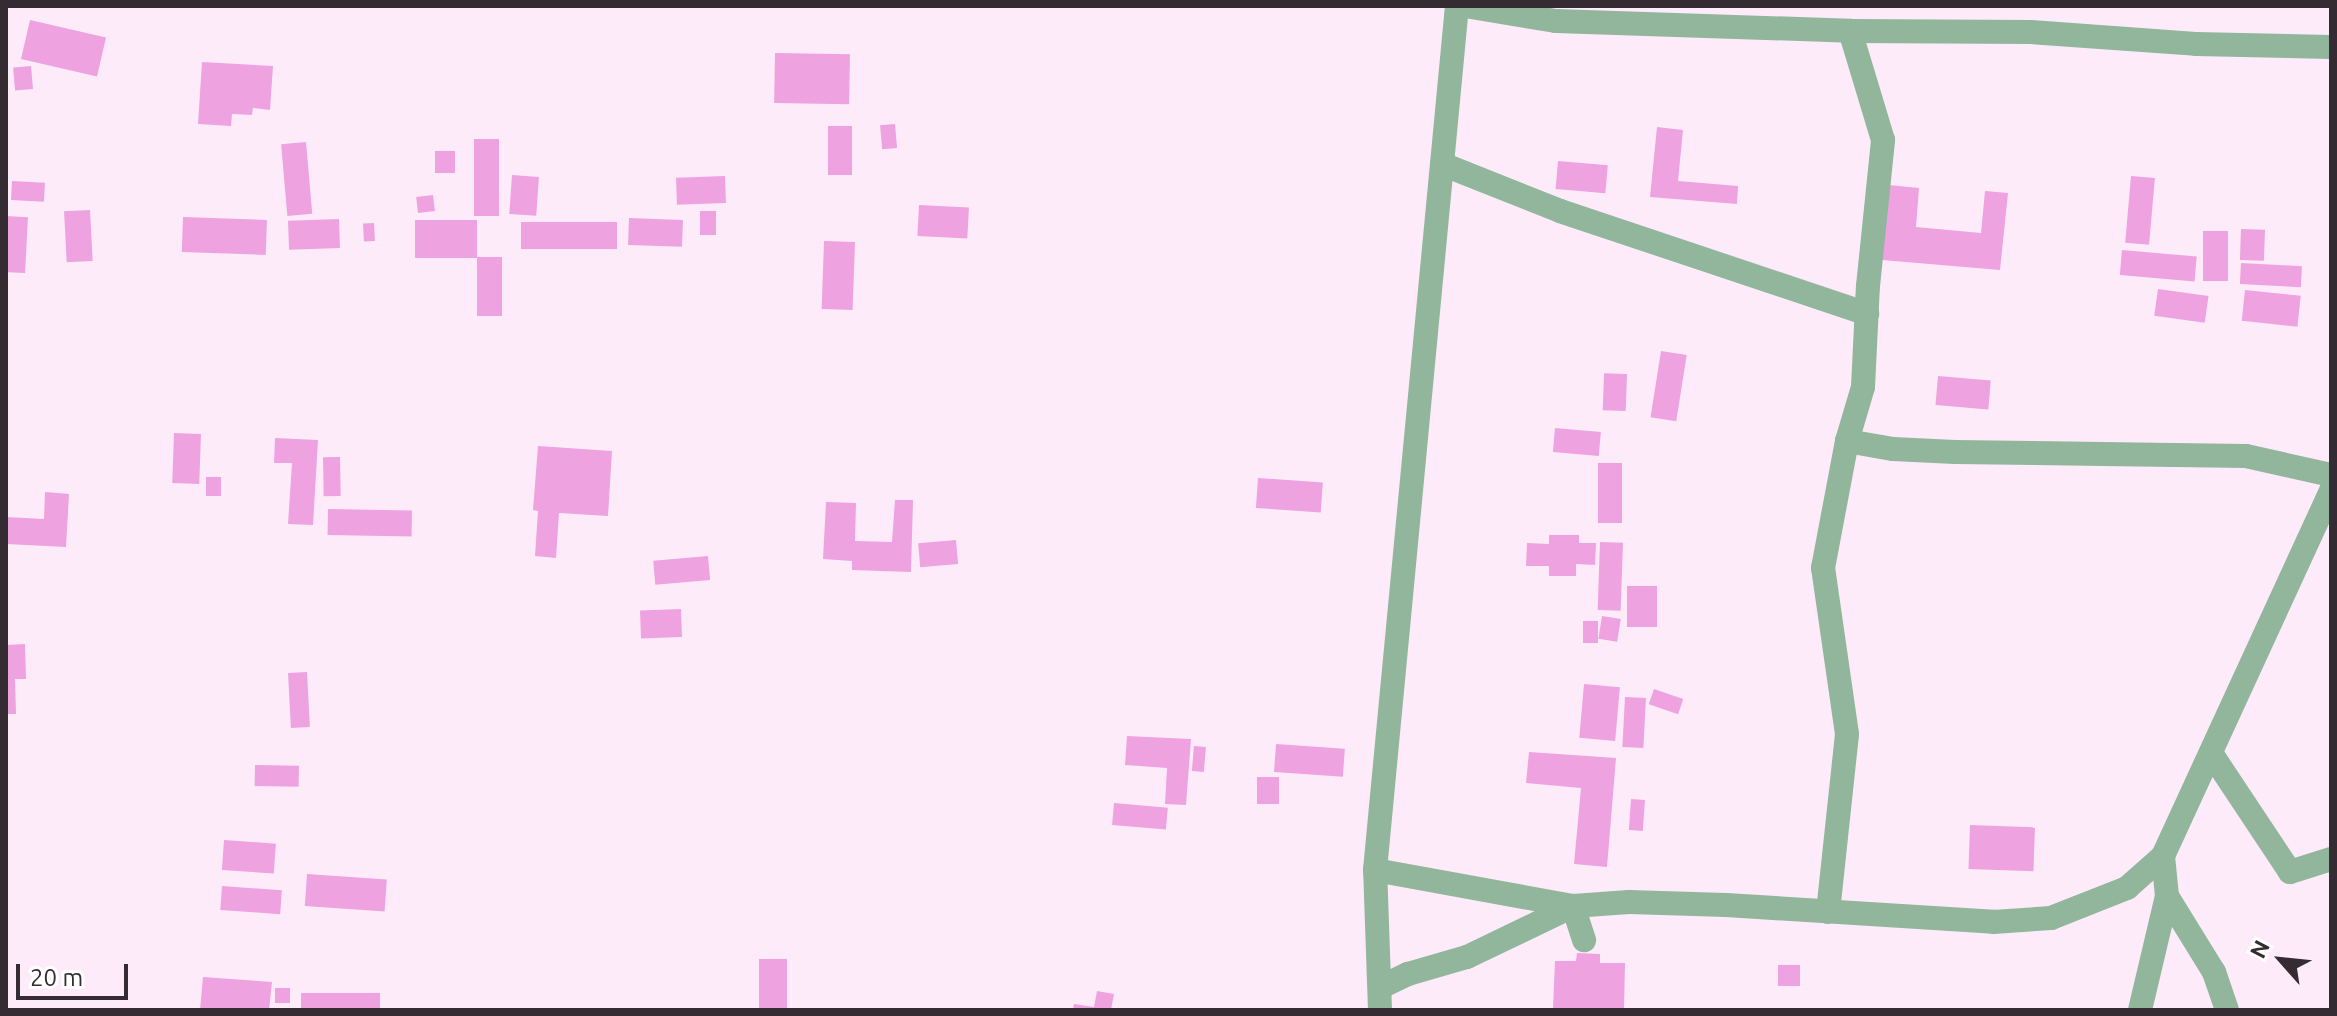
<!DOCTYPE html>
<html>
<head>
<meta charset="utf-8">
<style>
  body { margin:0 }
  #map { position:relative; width:2337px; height:1016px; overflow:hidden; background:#feebfa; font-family:Ubuntu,sans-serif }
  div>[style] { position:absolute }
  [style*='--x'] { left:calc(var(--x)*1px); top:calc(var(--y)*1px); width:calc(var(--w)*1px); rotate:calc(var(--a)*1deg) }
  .building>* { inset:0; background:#eea2e0; transform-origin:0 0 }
  .street>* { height:24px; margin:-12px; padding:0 12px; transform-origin:12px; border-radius:12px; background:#91b69c }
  span { translate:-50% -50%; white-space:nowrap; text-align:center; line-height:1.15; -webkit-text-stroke:6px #fff; paint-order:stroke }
  .frame { position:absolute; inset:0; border:8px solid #352c33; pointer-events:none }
  .north { position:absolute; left:2241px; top:920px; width:80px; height:80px; -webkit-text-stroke:6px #fff; paint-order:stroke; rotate:297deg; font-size:22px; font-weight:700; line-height:32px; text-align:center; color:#352c33 }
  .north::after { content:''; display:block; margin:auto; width:28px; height:36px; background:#352c33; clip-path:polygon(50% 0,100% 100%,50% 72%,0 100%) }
  .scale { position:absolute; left:16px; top:964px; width:112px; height:36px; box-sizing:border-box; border:4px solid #352c33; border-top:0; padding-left:10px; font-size:24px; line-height:28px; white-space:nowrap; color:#352c33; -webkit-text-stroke:6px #fff; paint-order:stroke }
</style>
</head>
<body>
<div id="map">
  <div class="building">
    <div style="left:30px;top:20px;width:78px;height:40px;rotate:13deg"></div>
    <div style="left:775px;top:53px;width:75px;height:50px;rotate:1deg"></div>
    <div style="clip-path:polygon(202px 62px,273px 66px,270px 110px,253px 108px,252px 115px,232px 114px,231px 126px,198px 124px)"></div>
    <div style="left:31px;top:66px;width:23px;height:18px;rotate:85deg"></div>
    <div style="left:895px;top:124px;width:24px;height:15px;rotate:85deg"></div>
    <div style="left:828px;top:126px;width:24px;height:49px"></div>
    <div style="clip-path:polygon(1657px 127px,1683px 130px,1678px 181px,1738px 186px,1737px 204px,1650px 197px)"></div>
    <div style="left:474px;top:139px;width:25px;height:77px"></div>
    <div style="left:306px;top:142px;width:72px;height:25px;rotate:85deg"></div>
    <div style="left:435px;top:151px;width:20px;height:22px"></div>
    <div style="left:1558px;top:161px;width:50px;height:28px;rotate:5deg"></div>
    <div style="left:512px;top:175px;width:27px;height:39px;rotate:4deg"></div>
    <div style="left:725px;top:176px;width:27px;height:49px;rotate:88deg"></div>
    <div style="left:2131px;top:176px;width:24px;height:67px;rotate:5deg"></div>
    <div style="left:12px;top:181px;width:33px;height:19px;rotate:3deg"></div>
    <div style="clip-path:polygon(1889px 185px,1919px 188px,1916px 227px,1981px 233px,1985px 191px,2008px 193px,2000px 270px,1882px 260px)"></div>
    <div style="left:433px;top:195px;width:16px;height:17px;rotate:83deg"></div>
    <div style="left:919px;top:205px;width:50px;height:31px;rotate:3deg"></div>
    <div style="left:90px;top:210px;width:51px;height:26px;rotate:87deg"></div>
    <div style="left:700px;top:211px;width:16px;height:24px"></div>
    <div style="left:6px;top:216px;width:22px;height:56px;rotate:3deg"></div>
    <div style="left:183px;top:217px;width:84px;height:35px;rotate:2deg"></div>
    <div style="left:629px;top:218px;width:54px;height:27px;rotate:2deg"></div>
    <div style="left:339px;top:219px;width:29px;height:51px;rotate:88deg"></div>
    <div style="left:477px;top:220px;width:38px;height:62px;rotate:90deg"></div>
    <div style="left:521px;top:222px;width:96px;height:27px"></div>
    <div style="left:374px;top:223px;width:18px;height:11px;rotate:87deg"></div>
    <div style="left:2241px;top:229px;width:24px;height:31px;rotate:2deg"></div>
    <div style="left:2203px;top:231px;width:25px;height:50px"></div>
    <div style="left:824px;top:241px;width:31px;height:68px;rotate:2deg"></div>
    <div style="left:2122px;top:250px;width:75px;height:25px;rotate:5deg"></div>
    <div style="left:477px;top:257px;width:25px;height:59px"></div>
    <div style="left:2241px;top:263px;width:61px;height:21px;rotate:3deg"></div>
    <div style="left:2158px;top:289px;width:51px;height:27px;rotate:8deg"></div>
    <div style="left:2245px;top:290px;width:56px;height:31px;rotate:6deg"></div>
    <div style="left:1661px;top:351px;width:26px;height:67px;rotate:9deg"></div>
    <div style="left:1627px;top:374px;width:37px;height:23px;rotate:92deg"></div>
    <div style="left:1938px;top:376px;width:53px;height:29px;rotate:5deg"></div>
    <div style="left:1555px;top:428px;width:46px;height:24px;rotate:5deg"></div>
    <div style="left:174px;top:433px;width:27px;height:50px;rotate:2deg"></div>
    <div style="clip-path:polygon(275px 438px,318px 440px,313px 525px,288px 524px,292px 463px,274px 463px)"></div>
    <div style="clip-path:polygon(538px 446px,612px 451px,608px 516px,559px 513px,556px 558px,535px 556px,538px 511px,533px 510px)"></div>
    <div style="left:340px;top:457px;width:39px;height:17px;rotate:89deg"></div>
    <div style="left:1598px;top:463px;width:24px;height:60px"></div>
    <div style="left:206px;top:477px;width:15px;height:19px"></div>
    <div style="left:1258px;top:478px;width:65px;height:30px;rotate:4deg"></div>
    <div style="clip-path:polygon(45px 492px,69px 494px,66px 547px,6px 544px,6px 517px,44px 519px)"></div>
    <div style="clip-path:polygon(895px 500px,913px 500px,911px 572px,852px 570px,852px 561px,823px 559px,826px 502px,856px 503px,855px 541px,892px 542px)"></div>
    <div style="left:328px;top:509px;width:84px;height:26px;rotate:1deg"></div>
    <div style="clip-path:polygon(1549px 535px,1579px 535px,1579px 543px,1596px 543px,1595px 565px,1576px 564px,1576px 576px,1549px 576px,1549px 566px,1526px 566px,1527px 543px,1549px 544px)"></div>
    <div style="left:956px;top:540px;width:24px;height:38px;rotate:85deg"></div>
    <div style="left:1600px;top:542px;width:23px;height:68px;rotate:2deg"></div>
    <div style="left:708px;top:556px;width:24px;height:55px;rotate:85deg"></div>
    <div style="left:1627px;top:586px;width:30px;height:41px"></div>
    <div style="left:681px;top:609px;width:28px;height:41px;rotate:88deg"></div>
    <div style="left:1602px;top:616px;width:19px;height:23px;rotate:9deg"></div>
    <div style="left:1583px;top:621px;width:15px;height:22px"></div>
    <div style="clip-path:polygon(25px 644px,26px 679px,15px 679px,16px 714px,6px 714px,6px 645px)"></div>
    <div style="left:307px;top:672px;width:55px;height:19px;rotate:87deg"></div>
    <div style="left:1584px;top:684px;width:36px;height:54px;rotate:5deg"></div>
    <div style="left:1654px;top:689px;width:31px;height:16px;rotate:19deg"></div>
    <div style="left:1625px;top:697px;width:21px;height:50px;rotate:3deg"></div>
    <div style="clip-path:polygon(1127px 736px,1191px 739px,1186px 805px,1165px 804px,1167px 768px,1125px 765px)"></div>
    <div style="left:1276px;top:744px;width:69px;height:28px;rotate:4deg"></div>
    <div style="left:1194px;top:746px;width:12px;height:25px;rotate:5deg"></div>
    <div style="clip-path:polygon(1529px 752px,1616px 758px,1607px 867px,1574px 864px,1581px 788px,1526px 783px)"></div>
    <div style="left:255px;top:765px;width:44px;height:21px;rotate:1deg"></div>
    <div style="left:1257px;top:777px;width:22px;height:27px"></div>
    <div style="left:1631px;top:799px;width:14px;height:31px;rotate:4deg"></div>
    <div style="left:1114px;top:803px;width:54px;height:22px;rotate:5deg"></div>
    <div style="left:1970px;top:825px;width:65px;height:44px;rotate:2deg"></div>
    <div style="left:224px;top:840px;width:52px;height:30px;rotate:4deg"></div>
    <div style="left:307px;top:874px;width:80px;height:32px;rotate:4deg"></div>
    <div style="left:222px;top:886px;width:60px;height:24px;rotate:4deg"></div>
    <div style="clip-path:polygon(1577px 953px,1600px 954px,1600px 963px,1625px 963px,1624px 1009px,1553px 1008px,1555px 961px,1576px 961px)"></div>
    <div style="left:759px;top:959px;width:28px;height:51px"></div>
    <div style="left:1778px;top:965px;width:22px;height:21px"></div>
    <div style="clip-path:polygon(203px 977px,272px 982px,269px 1010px,200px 1010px)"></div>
    <div style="left:275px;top:988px;width:15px;height:15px"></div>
    <div style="clip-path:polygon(1097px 991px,1114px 994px,1111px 1010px,1073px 1010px,1074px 1004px,1094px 1007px)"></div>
    <div style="left:301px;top:993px;width:79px;height:17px"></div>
  </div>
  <div class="street">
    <div style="--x:1465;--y:6;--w:92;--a:9.4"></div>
    <div style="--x:1556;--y:21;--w:294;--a:1.9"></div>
    <div style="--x:1850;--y:31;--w:180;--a:0.3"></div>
    <div style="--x:2030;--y:32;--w:166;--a:4.1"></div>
    <div style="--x:2196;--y:44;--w:135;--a:1.3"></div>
    <div style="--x:1442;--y:164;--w:127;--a:21.7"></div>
    <div style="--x:1560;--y:211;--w:324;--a:18.5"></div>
    <div style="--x:1847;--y:441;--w:47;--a:9.9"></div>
    <div style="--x:1893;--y:449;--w:62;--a:2.8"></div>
    <div style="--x:1955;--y:452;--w:291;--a:0.8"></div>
    <div style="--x:2246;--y:456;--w:87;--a:12.6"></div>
    <div style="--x:2211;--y:753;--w:143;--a:56.4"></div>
    <div style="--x:2290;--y:872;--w:43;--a:-17.6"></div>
    <div style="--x:1375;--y:870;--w:201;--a:10.3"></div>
    <div style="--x:1573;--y:906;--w:36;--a:72"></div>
    <div style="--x:2167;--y:896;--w:89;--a:58.3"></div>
    <div style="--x:2214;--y:972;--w:40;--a:71.1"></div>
    <div style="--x:1828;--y:912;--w:179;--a:-83.9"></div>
    <div style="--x:1847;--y:734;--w:168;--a:-98.2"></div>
    <div style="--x:1823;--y:568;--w:129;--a:-79.3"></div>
    <div style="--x:1847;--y:441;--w:56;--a:-73.5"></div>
    <div style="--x:1863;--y:387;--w:101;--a:-87.2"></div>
    <div style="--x:1868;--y:286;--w:147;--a:-84.1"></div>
    <div style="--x:1883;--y:140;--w:114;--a:-106.8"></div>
    <div style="--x:1381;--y:987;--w:30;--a:-26"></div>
    <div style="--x:1408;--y:974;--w:61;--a:-16.1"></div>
    <div style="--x:1467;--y:957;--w:118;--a:-25.7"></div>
    <div style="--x:1573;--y:906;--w:56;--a:-4.1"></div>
    <div style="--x:1629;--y:902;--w:97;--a:1.8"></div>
    <div style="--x:1726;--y:905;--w:268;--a:3.6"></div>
    <div style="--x:1993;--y:922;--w:58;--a:-3.9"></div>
    <div style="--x:2051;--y:918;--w:82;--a:-21.5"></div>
    <div style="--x:2127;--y:888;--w:48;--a:-41.6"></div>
    <div style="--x:2163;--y:856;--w:403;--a:-65.3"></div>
    <div style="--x:1380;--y:1010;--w:140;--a:-92"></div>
    <div style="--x:1375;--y:870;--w:868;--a:-84.58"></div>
    <div style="--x:2140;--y:1010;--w:117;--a:-76.7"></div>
    <div style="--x:2167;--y:896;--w:40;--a:-95.7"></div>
  </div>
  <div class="frame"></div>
  <div class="north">N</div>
  <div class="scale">20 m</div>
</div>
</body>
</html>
